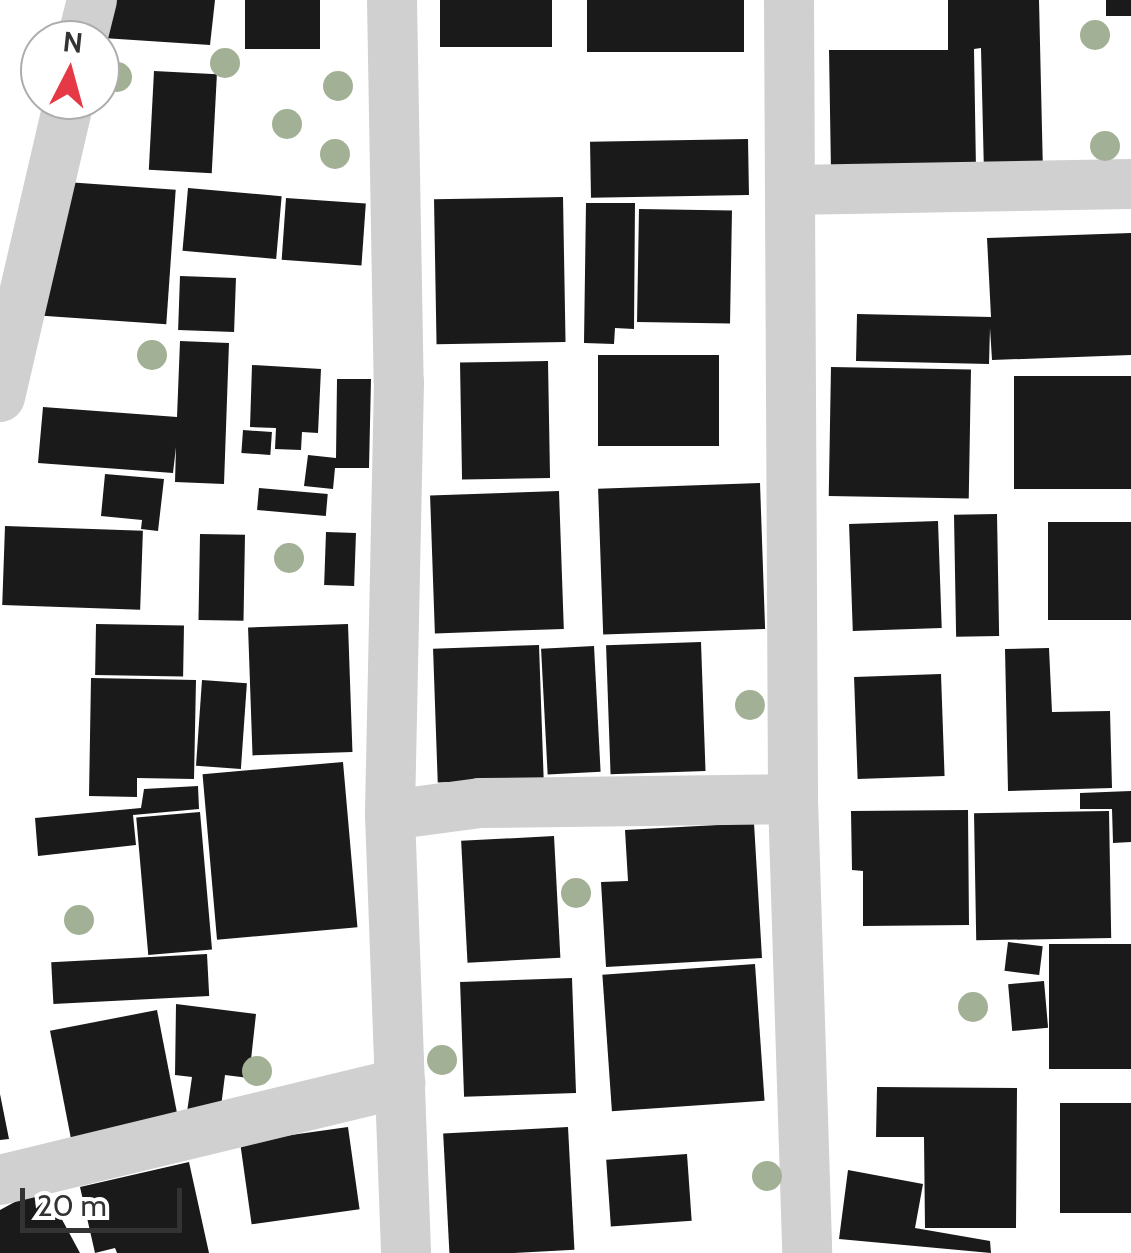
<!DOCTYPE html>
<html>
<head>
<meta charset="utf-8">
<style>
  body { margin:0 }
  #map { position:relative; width:1131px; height:1253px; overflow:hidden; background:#fff; font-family:Cabin,sans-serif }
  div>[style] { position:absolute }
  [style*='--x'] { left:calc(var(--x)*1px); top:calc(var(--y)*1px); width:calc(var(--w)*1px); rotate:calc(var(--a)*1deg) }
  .building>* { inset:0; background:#1a1a1a; transform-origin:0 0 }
  .street>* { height:50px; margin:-25px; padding:0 25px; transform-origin:25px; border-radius:25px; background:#d0d0d0 }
  .trees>* { width:30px; height:30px; margin:-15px; border-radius:50%; background:#a2b095 }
  span { translate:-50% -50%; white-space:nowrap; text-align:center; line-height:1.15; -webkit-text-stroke:10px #fff; paint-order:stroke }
  .north { position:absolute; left:20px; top:20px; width:100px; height:100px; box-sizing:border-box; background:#fff; border:2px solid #adadad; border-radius:50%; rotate:6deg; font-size:28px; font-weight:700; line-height:40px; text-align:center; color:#333 }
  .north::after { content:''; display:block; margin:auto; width:35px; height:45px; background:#e63946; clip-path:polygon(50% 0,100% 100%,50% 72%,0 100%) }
  .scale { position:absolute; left:20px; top:1188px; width:162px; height:45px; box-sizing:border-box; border:5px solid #333; border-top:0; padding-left:12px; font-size:30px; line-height:35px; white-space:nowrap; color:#333; -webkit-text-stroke:8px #fff; paint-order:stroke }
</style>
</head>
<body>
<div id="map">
  <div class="building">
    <div style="clip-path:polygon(111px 0,215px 0,210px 45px,103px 38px)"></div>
    <div style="left:245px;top:0;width:75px;height:49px"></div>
    <div style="left:440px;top:0;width:112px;height:47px"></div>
    <div style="left:587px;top:0;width:157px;height:52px"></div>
    <div style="clip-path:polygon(948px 0,1039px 0,1043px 173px,984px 174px,981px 48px,974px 49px,976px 170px,831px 172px,829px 50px,948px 50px)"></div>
    <div style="left:1106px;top:0;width:25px;height:16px"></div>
    <div style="left:154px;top:71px;width:63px;height:99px;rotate:3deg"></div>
    <div style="left:748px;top:139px;width:56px;height:158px;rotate:89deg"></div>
    <div style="left:52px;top:181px;width:124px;height:135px;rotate:4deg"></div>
    <div style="left:188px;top:188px;width:94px;height:63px;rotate:5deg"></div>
    <div style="left:563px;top:197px;width:145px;height:129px;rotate:89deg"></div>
    <div style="left:286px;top:198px;width:80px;height:62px;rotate:4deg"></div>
    <div style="clip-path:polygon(586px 203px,635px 203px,634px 329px,615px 328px,614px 344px,584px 343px)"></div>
    <div style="left:639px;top:209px;width:93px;height:113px;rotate:1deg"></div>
    <div style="clip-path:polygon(1131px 233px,1131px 355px,992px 360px,990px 328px,989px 364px,856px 361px,857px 314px,991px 317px,987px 238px)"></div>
    <div style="left:180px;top:276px;width:56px;height:54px;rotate:2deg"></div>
    <div style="clip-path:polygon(180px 341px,229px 343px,224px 484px,175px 482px,176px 447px,173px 473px,38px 463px,43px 407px,177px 417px)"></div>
    <div style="left:598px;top:355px;width:121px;height:91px"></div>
    <div style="left:548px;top:361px;width:117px;height:88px;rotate:89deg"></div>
    <div style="clip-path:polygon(252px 365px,321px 369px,318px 433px,302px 432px,301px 450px,275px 449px,276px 428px,250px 427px)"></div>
    <div style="left:831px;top:367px;width:140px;height:129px;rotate:1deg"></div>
    <div style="left:1131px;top:376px;width:113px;height:117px;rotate:90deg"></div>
    <div style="clip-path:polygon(337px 379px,371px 379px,369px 468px,335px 468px,333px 489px,304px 486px,308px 455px,336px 458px)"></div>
    <div style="left:243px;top:430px;width:29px;height:23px;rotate:4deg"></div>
    <div style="clip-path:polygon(105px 474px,164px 479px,158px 531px,141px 529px,142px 520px,101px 516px)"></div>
    <div style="left:760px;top:483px;width:146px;height:162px;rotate:88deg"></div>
    <div style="left:259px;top:488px;width:69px;height:22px;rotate:5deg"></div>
    <div style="left:559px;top:491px;width:138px;height:129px;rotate:88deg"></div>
    <div style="left:997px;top:514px;width:122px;height:43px;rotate:89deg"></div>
    <div style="left:938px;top:521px;width:107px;height:89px;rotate:88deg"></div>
    <div style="left:1131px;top:522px;width:98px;height:83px;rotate:90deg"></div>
    <div style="left:5px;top:526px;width:138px;height:79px;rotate:2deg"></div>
    <div style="left:326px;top:532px;width:30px;height:53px;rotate:2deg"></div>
    <div style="left:200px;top:534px;width:45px;height:86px;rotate:1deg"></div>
    <div style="left:96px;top:624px;width:88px;height:51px;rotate:1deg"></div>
    <div style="left:348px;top:624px;width:128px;height:100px;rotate:88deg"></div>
    <div style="left:701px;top:642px;width:129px;height:95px;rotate:88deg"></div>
    <div style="left:539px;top:645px;width:134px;height:106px;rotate:88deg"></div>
    <div style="left:594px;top:646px;width:126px;height:53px;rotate:87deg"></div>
    <div style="clip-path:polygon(1049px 648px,1052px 712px,1110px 711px,1112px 788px,1008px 791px,1005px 649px)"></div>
    <div style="left:941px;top:674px;width:102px;height:87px;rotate:88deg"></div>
    <div style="clip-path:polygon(91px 678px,196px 680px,194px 779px,137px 778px,137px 797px,89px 796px)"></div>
    <div style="left:202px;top:680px;width:45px;height:86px;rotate:4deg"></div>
    <div style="left:343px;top:762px;width:166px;height:141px;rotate:85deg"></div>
    <div style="clip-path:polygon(198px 786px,199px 809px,133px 815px,136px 845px,38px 856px,35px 818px,141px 808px,144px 789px)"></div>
    <div style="clip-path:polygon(1131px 791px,1131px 842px,1113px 843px,1112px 809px,1080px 809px,1080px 793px)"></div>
    <div style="clip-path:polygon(968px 810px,969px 925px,863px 926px,863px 871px,852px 870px,851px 811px)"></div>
    <div style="left:1109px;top:811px;width:127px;height:135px;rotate:89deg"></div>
    <div style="left:200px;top:812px;width:138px;height:64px;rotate:85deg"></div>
    <div style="clip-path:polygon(754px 823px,762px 958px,606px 967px,601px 882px,628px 881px,625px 830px)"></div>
    <div style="left:554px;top:836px;width:122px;height:93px;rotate:87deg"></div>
    <div style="left:1008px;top:942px;width:35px;height:29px;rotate:7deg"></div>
    <div style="left:1131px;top:944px;width:125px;height:82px;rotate:90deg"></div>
    <div style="left:207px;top:954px;width:42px;height:156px;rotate:87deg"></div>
    <div style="left:755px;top:964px;width:137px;height:153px;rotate:86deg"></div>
    <div style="left:572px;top:978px;width:115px;height:112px;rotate:88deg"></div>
    <div style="left:1044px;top:981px;width:47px;height:36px;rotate:85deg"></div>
    <div style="clip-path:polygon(176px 1004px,256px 1014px,249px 1078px,225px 1075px,220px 1115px,187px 1112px,192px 1077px,175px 1075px)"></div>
    <div style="left:157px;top:1010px;width:111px;height:109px;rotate:79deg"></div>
    <div style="clip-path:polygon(877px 1087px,1017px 1088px,1016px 1228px,925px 1228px,924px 1137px,876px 1137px)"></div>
    <div style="clip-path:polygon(0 1094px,9px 1139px,0 1140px)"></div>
    <div style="left:1060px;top:1103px;width:71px;height:110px"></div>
    <div style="left:348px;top:1127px;width:83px;height:109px;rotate:82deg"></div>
    <div style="left:568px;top:1127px;width:123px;height:125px;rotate:87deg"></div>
    <div style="left:687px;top:1154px;width:67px;height:81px;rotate:86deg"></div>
    <div style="clip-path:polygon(189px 1162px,209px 1253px,117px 1253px,115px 1248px,95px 1253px,80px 1187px)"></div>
    <div style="clip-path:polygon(848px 1170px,923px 1184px,915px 1228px,990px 1241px,991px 1253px,839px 1239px)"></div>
    <div style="clip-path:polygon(44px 1186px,80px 1253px,0 1253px,0 1210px)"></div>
  </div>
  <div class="street">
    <div style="--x:392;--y:0;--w:382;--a:89"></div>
    <div style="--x:399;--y:382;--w:433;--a:91.2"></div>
    <div style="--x:390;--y:815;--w:438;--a:87.9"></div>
    <div style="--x:789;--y:0;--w:799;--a:89.71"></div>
    <div style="--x:793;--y:799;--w:454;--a:88.2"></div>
    <div style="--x:82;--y:40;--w:41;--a:-76"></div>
    <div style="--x:790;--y:190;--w:341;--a:-1"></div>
    <div style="--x:0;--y:397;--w:305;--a:-76.9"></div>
    <div style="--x:390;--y:815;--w:91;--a:-7.6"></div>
    <div style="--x:480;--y:803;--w:313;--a:-0.7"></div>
    <div style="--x:0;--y:1180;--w:412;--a:-13.6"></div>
  </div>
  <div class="trees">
    <div style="left:1095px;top:35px"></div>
    <div style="left:225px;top:63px"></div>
    <div style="left:117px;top:77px"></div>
    <div style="left:338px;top:86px"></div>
    <div style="left:287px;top:124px"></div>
    <div style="left:1105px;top:146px"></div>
    <div style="left:335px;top:154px"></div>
    <div style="left:152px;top:355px"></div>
    <div style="left:289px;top:558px"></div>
    <div style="left:750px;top:705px"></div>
    <div style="left:576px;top:893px"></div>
    <div style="left:79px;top:920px"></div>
    <div style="left:973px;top:1007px"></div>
    <div style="left:442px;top:1060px"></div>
    <div style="left:257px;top:1071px"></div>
    <div style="left:767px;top:1176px"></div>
  </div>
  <div class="north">N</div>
  <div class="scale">20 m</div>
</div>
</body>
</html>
